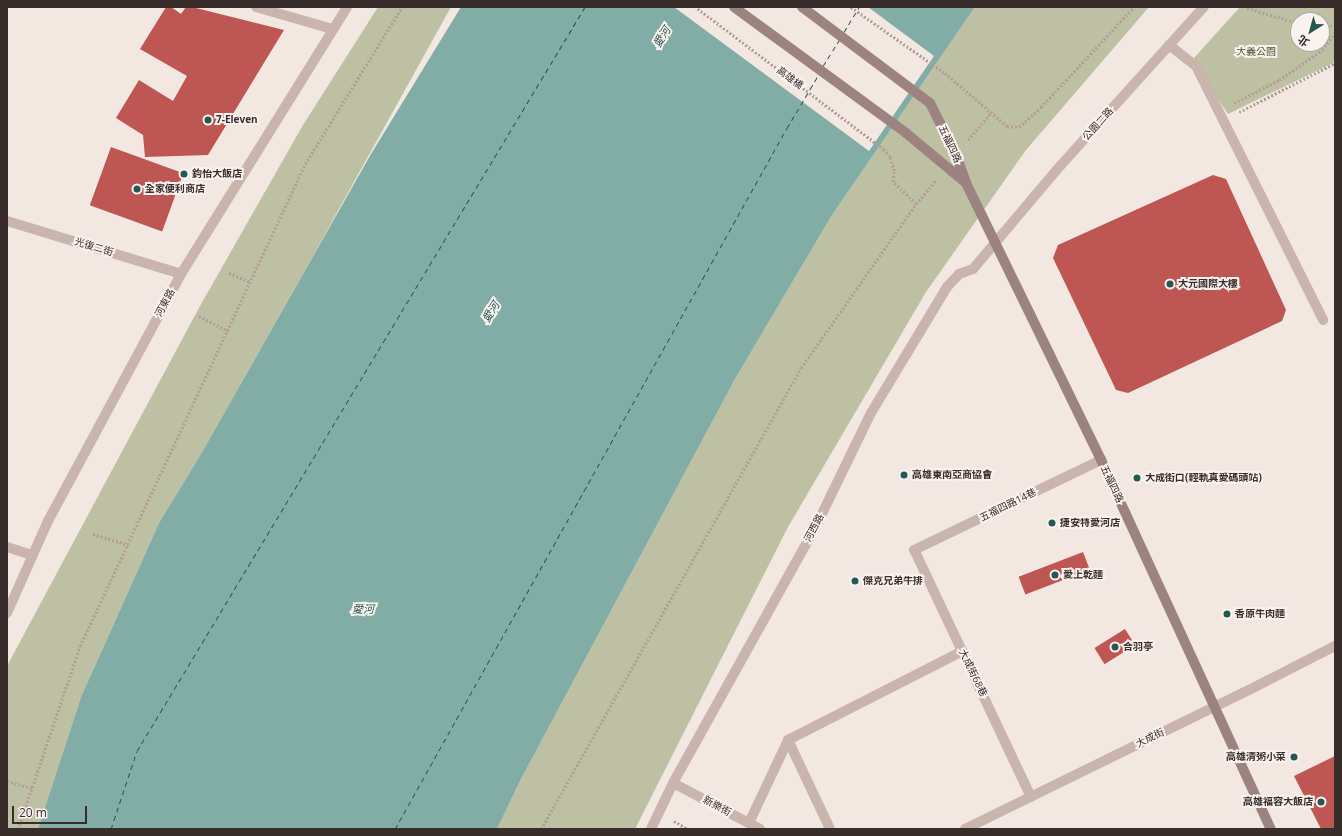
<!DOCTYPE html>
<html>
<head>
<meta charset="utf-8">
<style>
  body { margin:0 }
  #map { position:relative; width:1342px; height:836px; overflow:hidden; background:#f2e7e1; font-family:"Open Sans","Noto Sans TC",sans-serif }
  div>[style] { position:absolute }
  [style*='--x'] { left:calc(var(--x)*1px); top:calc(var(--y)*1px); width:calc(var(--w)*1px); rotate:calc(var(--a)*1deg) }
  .green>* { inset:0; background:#bdc0a2 }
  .water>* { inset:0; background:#82ada6 }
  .pier>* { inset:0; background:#f2e7e1 }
  .ferry>* { height:1px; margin-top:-0.5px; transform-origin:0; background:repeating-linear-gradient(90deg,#245850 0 5px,transparent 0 9px) }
  .building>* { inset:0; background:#be5754; transform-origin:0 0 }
  .path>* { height:2.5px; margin-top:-1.25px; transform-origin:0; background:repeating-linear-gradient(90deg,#b69e98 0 2px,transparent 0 4px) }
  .lane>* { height:10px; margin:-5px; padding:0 5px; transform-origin:5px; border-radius:5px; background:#cab4ae }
  .street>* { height:10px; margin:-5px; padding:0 5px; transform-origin:5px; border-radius:5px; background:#cab4ae }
  .secondary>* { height:10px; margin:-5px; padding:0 5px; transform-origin:5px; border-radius:5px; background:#9d837f }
  .dots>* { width:11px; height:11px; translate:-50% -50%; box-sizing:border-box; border:2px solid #faf2ee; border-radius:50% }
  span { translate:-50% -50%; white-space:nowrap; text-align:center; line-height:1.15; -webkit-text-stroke:4px #faf2ee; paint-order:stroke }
  .park-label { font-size:10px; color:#505531 }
  .street-label { font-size:10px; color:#392d2c }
  .poi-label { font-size:10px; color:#392d2c; font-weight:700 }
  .left { translate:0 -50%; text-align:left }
  .right { translate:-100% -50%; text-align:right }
  .water-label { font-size:11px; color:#245850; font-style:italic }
  .frame { position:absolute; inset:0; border:8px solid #392d2c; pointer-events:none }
  .north { position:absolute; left:1290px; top:12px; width:40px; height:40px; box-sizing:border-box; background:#faf2ee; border:1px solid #ada3a0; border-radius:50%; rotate:217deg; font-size:11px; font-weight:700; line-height:16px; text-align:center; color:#392d2c }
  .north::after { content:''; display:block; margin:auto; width:14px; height:18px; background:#245850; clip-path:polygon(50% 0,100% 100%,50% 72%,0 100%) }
  .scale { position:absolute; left:12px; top:806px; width:75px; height:18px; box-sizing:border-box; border:2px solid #392d2c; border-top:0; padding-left:5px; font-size:12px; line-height:14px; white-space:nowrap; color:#392d2c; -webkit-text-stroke:3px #faf2ee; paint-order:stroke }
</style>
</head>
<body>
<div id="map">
  <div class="green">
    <div style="clip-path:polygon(378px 7px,451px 7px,304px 272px,201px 454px,159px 523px,81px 697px,38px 829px,7px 829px,7px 666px,200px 306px,303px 125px)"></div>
    <div style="clip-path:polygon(975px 7px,1149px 7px,1026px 150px,926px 292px,788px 527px,635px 829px,497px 829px,521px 779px,735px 379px,832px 215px)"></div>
    <div style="clip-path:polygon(evenodd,1240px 7px,1335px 7px,1335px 62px,1228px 114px,1196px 66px,1194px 58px,1240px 7px,1298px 20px,1322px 20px,1322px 44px,1298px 44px,1298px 20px)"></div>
  </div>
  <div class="water">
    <div style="clip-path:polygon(461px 7px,975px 7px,832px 215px,735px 379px,521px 779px,497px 829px,38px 829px,81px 697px,159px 523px,201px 454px,371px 154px)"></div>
  </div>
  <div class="pier">
    <div style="clip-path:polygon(674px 7px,868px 7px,934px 56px,869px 151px)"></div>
  </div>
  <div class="ferry">
    <div style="--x:844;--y:32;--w:29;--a:-59"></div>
    <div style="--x:823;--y:66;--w:31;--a:-58"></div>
    <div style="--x:111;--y:829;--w:82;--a:-71.6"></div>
    <div style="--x:137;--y:751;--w:868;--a:-58.95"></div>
    <div style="--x:395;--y:829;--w:803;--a:-60.79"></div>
    <div style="--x:787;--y:128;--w:63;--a:-59.3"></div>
  </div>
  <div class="building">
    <div style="clip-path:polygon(166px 7px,171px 7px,181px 14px,186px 7px,192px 7px,284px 30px,208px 155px,145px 157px,143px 135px,116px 118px,139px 80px,173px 101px,187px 76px,140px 49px)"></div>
    <div style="left:111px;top:147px;width:77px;height:62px;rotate:20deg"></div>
    <div style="clip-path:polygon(1213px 175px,1226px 179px,1286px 310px,1282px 321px,1128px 393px,1116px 390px,1053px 258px,1058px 245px)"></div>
    <div style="left:1083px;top:552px;width:19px;height:69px;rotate:69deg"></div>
    <div style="left:1125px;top:629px;width:19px;height:36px;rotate:58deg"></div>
    <div style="clip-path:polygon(1335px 756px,1335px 829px,1321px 829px,1294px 776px)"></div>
  </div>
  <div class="path">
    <div style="--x:851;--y:7;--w:115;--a:35.1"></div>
    <div style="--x:945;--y:73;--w:82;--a:40.5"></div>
    <div style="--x:1007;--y:126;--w:12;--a:5"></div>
    <div style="--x:1019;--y:127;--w:30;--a:-42"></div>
    <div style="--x:1041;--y:107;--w:137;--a:-47.1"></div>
    <div style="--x:1247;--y:8;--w:53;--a:16.4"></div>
    <div style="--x:1322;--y:26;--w:13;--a:0"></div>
    <div style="--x:1234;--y:103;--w:51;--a:-27.1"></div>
    <div style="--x:1279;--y:80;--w:52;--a:-34.9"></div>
    <div style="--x:1322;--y:50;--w:22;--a:-54"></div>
    <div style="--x:1239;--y:112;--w:108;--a:-27"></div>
    <div style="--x:968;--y:140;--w:35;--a:-50"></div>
    <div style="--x:916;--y:204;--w:31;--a:-50"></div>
    <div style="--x:229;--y:273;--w:23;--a:23"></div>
    <div style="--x:199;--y:316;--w:33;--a:27"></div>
    <div style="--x:93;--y:534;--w:37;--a:17"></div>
    <div style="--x:7;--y:781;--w:26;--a:16"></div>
    <div style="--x:674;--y:821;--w:16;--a:30"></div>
    <div style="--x:18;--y:829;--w:193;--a:-71.3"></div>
    <div style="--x:80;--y:646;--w:532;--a:-64.98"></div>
    <div style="--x:305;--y:164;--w:185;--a:-58.3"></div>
    <div style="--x:541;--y:829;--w:529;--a:-60.58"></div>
    <div style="--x:801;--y:368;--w:200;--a:-55"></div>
    <div style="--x:916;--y:204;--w:32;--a:-136"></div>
    <div style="--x:893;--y:182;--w:11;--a:-85"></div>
    <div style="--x:894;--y:171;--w:15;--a:-106"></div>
    <div style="--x:890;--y:157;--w:9;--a:-131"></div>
    <div style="--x:884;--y:150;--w:237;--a:-142.9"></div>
  </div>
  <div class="lane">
    <div style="--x:256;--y:7;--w:79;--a:16.1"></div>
    <div style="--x:1169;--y:45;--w:34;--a:38"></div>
    <div style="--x:1196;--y:66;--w:284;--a:63.4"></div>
    <div style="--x:788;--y:740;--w:98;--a:64.7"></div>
    <div style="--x:1031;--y:797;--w:273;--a:-115.3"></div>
    <div style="--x:914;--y:550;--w:208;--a:-25.7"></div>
    <div style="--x:749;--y:823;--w:92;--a:-64.8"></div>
    <div style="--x:788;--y:740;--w:196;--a:-27"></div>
    <div style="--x:651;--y:829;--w:51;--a:-64.4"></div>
  </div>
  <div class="street">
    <div style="--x:7;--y:221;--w:182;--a:16.9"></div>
    <div style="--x:7;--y:547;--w:26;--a:18"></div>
    <div style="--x:7;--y:613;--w:101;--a:-66"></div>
    <div style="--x:48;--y:521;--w:281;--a:-61.7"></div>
    <div style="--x:181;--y:274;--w:314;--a:-58.1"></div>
    <div style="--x:760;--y:829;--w:98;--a:-152.1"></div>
    <div style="--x:673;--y:783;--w:296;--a:-60.9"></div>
    <div style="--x:817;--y:524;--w:123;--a:-64.1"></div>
    <div style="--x:871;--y:413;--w:147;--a:-58.9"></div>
    <div style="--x:947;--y:287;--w:18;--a:-47"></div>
    <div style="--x:959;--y:274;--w:15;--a:-20"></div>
    <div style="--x:973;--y:269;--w:136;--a:-49.8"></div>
    <div style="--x:1061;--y:165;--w:213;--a:-47.9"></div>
    <div style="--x:965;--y:829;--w:316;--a:-26.1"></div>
    <div style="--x:1249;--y:690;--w:97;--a:-27.1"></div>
  </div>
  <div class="secondary">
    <div style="--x:734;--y:7;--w:213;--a:36.2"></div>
    <div style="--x:906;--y:133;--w:78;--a:39.8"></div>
    <div style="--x:802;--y:7;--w:160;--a:36.9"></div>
    <div style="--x:930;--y:103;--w:58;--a:63.4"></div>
    <div style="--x:956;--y:155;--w:32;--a:70"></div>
    <div style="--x:967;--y:185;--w:306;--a:64"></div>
    <div style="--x:1101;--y:460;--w:406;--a:65.3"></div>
  </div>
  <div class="dots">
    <div style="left:208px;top:120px;background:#245850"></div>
    <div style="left:184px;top:174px;background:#245850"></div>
    <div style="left:137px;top:189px;background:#245850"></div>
    <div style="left:1170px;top:284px;background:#245850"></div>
    <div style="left:904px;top:475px;background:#245850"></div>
    <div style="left:1137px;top:478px;background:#245850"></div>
    <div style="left:1052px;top:523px;background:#245850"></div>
    <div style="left:1055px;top:575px;background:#245850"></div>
    <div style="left:855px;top:581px;background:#245850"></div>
    <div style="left:1227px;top:614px;background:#245850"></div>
    <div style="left:1115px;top:647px;background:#245850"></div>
    <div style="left:1294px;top:757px;background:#245850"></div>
    <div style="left:1321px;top:802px;background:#245850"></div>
  </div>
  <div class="park-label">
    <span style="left:1256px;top:52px">大義公園</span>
  </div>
  <div class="street-label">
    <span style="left:790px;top:78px;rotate:37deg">高雄橋</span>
    <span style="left:1098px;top:124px;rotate:-48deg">公園二路</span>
    <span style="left:950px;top:144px;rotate:65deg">五福四路</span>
    <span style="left:94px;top:247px;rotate:17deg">光復二街</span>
    <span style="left:165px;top:303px;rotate:-62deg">河東路</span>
    <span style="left:1112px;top:484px;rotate:65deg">五福四路</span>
    <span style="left:1008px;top:505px;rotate:-26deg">五福四路14巷</span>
    <span style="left:814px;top:528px;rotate:-62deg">河西路</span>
    <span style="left:973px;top:673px;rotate:64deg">大成街68巷</span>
    <span style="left:1150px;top:738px;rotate:-26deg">大成街</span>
    <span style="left:717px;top:806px;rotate:28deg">新樂街</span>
  </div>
  <div class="poi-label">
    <span class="left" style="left:216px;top:120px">7-Eleven</span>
    <span class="left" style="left:192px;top:174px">鈞怡大飯店</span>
    <span class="left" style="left:145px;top:189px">全家便利商店</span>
    <span class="left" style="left:1178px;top:284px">大元國際大樓</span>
    <span class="left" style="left:912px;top:475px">高雄東南亞商協會</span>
    <span class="left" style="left:1145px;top:478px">大成街口(輕軌真愛碼頭站)</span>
    <span class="left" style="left:1060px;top:523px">捷安特愛河店</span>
    <span class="left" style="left:1063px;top:575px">愛上乾麵</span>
    <span class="left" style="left:863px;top:581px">傑克兄弟牛排</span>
    <span class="left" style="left:1235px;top:614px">香原牛肉麵</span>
    <span class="left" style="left:1123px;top:647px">合羽亭</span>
    <span class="right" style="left:1286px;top:757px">高雄清粥小菜</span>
    <span class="right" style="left:1313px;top:802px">高雄福容大飯店</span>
  </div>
  <div class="water-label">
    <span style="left:662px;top:37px;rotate:-58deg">愛河</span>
    <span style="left:491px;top:312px;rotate:-58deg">愛河</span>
    <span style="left:363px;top:609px">愛河</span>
  </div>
  <div class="frame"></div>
  <div class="north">北</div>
  <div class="scale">20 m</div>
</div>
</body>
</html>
